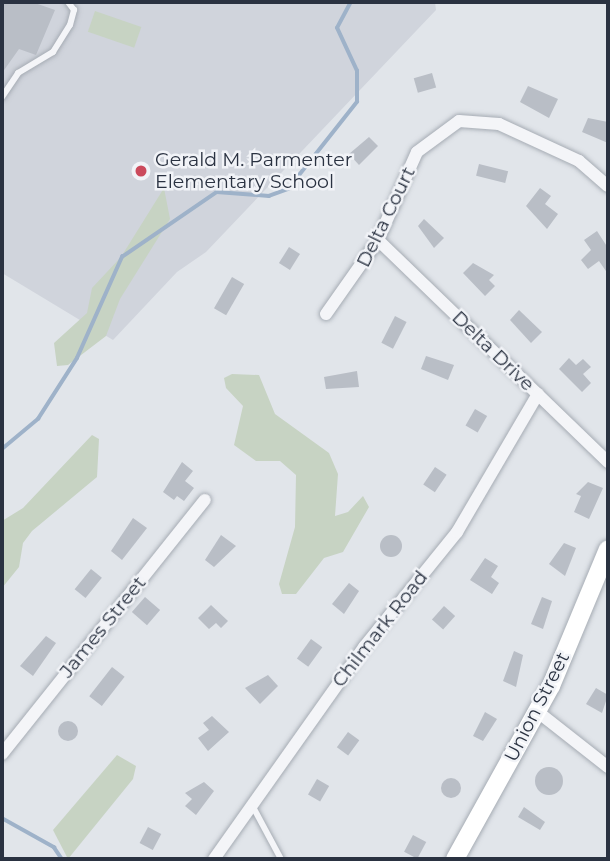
<!DOCTYPE html>
<html>
<head>
<meta charset="utf-8">
<style>
  body { margin:0 }
  #map { position:relative; width:610px; height:861px; overflow:hidden; background:#e1e5ea; font-family:Montserrat,sans-serif }
  div>[style] { position:absolute }
  [style*='--x'] { left:calc(var(--x)*1px); top:calc(var(--y)*1px); width:calc(var(--w)*1px); rotate:calc(var(--a)*1deg) }
  .built>* { inset:0; background:#d0d4dc }
  .green>* { inset:0; background:#c7d3c3; transform-origin:0 0 }
  .stream>* { height:3.5px; margin:-1.75px; padding:0 1.75px; transform-origin:1.75px; border-radius:1.75px; background:#9eb2c9 }
  .building>* { inset:0; background:#b9bec6; transform-origin:0 0 }
  .round { border-radius:50% }
  .roads { filter:drop-shadow(0 0 2px #a6acb4) drop-shadow(0 0 2px #a6acb4) }
  .service>* { height:6px; margin:-3px; padding:0 3px; transform-origin:3px; border-radius:3px; background:#f4f5f8 }
  .minor>* { height:12px; margin:-6px; padding:0 6px; transform-origin:6px; border-radius:6px; background:#f4f5f8 }
  .secondary>* { height:18px; margin:-9px; padding:0 9px; transform-origin:9px; border-radius:9px; background:#fff }
  .dots>* { width:19px; height:19px; translate:-50% -50%; box-sizing:border-box; border:4px solid #f1f3f7; border-radius:50% }
  span { translate:-50% -50%; white-space:nowrap; text-align:center; line-height:1.15; -webkit-text-stroke:5px #f1f3f7; paint-order:stroke }
  .poi-label { font-size:19px; color:#2a3241 }
  .left { translate:0 -50%; text-align:left }
  .street-label { font-size:19px; color:#2a3241 }
  .frame { position:absolute; inset:0; border:4px solid #2a3241; pointer-events:none }
</style>
</head>
<body>
<div id="map">
  <div class="built">
    <div style="clip-path:polygon(2px 2px,435px 2px,436px 10px,206px 252px,177px 272px,113px 340px,2px 273px)"></div>
  </div>
  <div class="green">
    <div style="left:95px;top:11px;width:49px;height:22px;rotate:19deg"></div>
    <div style="clip-path:polygon(164px 188px,170px 219px,120px 299px,106px 336px,68px 365px,57px 366px,54px 343px,87px 313px,92px 288px,121px 257px)"></div>
    <div style="clip-path:polygon(232px 374px,259px 375px,275px 414px,329px 453px,338px 474px,335px 516px,348px 512px,363px 496px,369px 507px,343px 552px,324px 558px,296px 594px,282px 594px,279px 584px,295px 527px,296px 475px,280px 461px,256px 461px,234px 445px,243px 406px,226px 388px,224px 378px)"></div>
    <div style="clip-path:polygon(92px 435px,99px 439px,97px 477px,32px 531px,23px 543px,19px 567px,2px 588px,2px 521px,23px 508px)"></div>
    <div style="clip-path:polygon(117px 755px,136px 766px,133px 779px,68px 859px,53px 830px)"></div>
  </div>
  <div class="stream">
    <div style="--x:2;--y:449;--w:47;--a:-39.8"></div>
    <div style="--x:38;--y:419;--w:72;--a:-57.4"></div>
    <div style="--x:77;--y:358;--w:111;--a:-66"></div>
    <div style="--x:122;--y:257;--w:115;--a:-34.4"></div>
    <div style="--x:217;--y:192;--w:52;--a:4.4"></div>
    <div style="--x:269;--y:196;--w:20;--a:-20"></div>
    <div style="--x:288;--y:189;--w:111;--a:-51.6"></div>
    <div style="--x:357;--y:102;--w:31;--a:-90"></div>
    <div style="--x:357;--y:71;--w:47;--a:-114.9"></div>
    <div style="--x:337;--y:28;--w:30;--a:-62"></div>
    <div style="--x:2;--y:818;--w:60;--a:29.1"></div>
    <div style="--x:54;--y:847;--w:14;--a:56"></div>
  </div>
  <div class="building">
    <div style="clip-path:polygon(2px 2px,32px 2px,55px 10px,36px 55px,19px 49px,2px 73px)"></div>
    <div style="left:432px;top:73px;width:15px;height:19px;rotate:74deg"></div>
    <div style="clip-path:polygon(528px 86px,558px 99px,549px 118px,520px 102px)"></div>
    <div style="clip-path:polygon(588px 118px,608px 122px,608px 143px,582px 132px)"></div>
    <div style="clip-path:polygon(369px 137px,378px 146px,359px 165px,349px 154px)"></div>
    <div style="left:479px;top:164px;width:30px;height:12px;rotate:14deg"></div>
    <div style="clip-path:polygon(540px 188px,551px 196px,545px 204px,558px 214px,547px 229px,526px 206px)"></div>
    <div style="clip-path:polygon(424px 219px,444px 238px,434px 248px,418px 226px)"></div>
    <div style="clip-path:polygon(597px 231px,608px 248px,608px 274px,599px 261px,588px 269px,581px 260px,591px 250px,584px 240px)"></div>
    <div style="left:289px;top:247px;width:13px;height:19px;rotate:32deg"></div>
    <div style="clip-path:polygon(473px 263px,494px 275px,489px 280px,495px 286px,485px 296px,463px 273px)"></div>
    <div style="left:232px;top:277px;width:14px;height:36px;rotate:30deg"></div>
    <div style="clip-path:polygon(519px 310px,542px 332px,531px 343px,510px 320px)"></div>
    <div style="left:395px;top:316px;width:13px;height:30px;rotate:27deg"></div>
    <div style="clip-path:polygon(426px 356px,454px 365px,448px 380px,421px 369px)"></div>
    <div style="clip-path:polygon(569px 358px,576px 365px,583px 359px,591px 367px,583px 374px,591px 383px,582px 392px,559px 369px)"></div>
    <div style="clip-path:polygon(357px 371px,359px 387px,326px 389px,324px 377px)"></div>
    <div style="left:475px;top:409px;width:14px;height:19px;rotate:30deg"></div>
    <div style="clip-path:polygon(182px 462px,193px 471px,185px 481px,194px 488px,184px 501px,177px 496px,174px 500px,163px 492px)"></div>
    <div style="left:435px;top:467px;width:14px;height:21px;rotate:34deg"></div>
    <div style="clip-path:polygon(588px 482px,603px 488px,589px 519px,574px 512px,581px 496px,576px 494px)"></div>
    <div style="clip-path:polygon(133px 518px,147px 528px,122px 560px,111px 551px)"></div>
    <div class="round" style="left:380px;top:535px;width:22px;height:22px"></div>
    <div style="clip-path:polygon(221px 535px,236px 546px,214px 567px,205px 560px)"></div>
    <div style="clip-path:polygon(564px 543px,576px 548px,565px 576px,549px 564px)"></div>
    <div style="clip-path:polygon(485px 558px,498px 566px,491px 577px,499px 583px,492px 594px,470px 580px)"></div>
    <div style="left:91px;top:569px;width:14px;height:26px;rotate:39deg"></div>
    <div style="clip-path:polygon(349px 583px,359px 591px,344px 614px,332px 604px)"></div>
    <div style="left:145px;top:597px;width:20px;height:20px;rotate:41deg"></div>
    <div style="clip-path:polygon(542px 597px,552px 601px,543px 629px,531px 624px)"></div>
    <div style="clip-path:polygon(211px 605px,228px 621px,221px 628px,216px 623px,209px 629px,198px 618px)"></div>
    <div style="left:444px;top:606px;width:15px;height:18px;rotate:42deg"></div>
    <div style="clip-path:polygon(46px 636px,56px 643px,33px 676px,20px 666px)"></div>
    <div style="left:311px;top:639px;width:14px;height:24px;rotate:36deg"></div>
    <div style="clip-path:polygon(514px 651px,523px 655px,516px 687px,503px 681px)"></div>
    <div style="left:112px;top:667px;width:16px;height:37px;rotate:38deg"></div>
    <div style="clip-path:polygon(268px 675px,278px 686px,260px 704px,245px 688px)"></div>
    <div style="clip-path:polygon(596px 688px,608px 695px,602px 713px,586px 704px)"></div>
    <div style="clip-path:polygon(485px 712px,497px 719px,483px 741px,473px 736px)"></div>
    <div style="clip-path:polygon(212px 716px,229px 732px,208px 751px,198px 738px,209px 730px,203px 723px)"></div>
    <div class="round" style="left:58px;top:721px;width:20px;height:20px"></div>
    <div style="left:348px;top:732px;width:14px;height:19px;rotate:36deg"></div>
    <div class="round" style="left:535px;top:767px;width:28px;height:28px"></div>
    <div class="round" style="left:441px;top:778px;width:20px;height:20px"></div>
    <div style="left:317px;top:779px;width:14px;height:18px;rotate:30deg"></div>
    <div style="clip-path:polygon(204px 782px,214px 791px,196px 815px,185px 806px,192px 799px,185px 793px)"></div>
    <div style="clip-path:polygon(524px 807px,545px 822px,540px 830px,518px 817px)"></div>
    <div style="left:148px;top:827px;width:15px;height:18px;rotate:28deg"></div>
    <div style="left:413px;top:835px;width:15px;height:19px;rotate:28deg"></div>
  </div>
  <div class="roads">
    <div class="service">
      <div style="--x:2;--y:97;--w:29;--a:-56"></div>
      <div style="--x:18;--y:73;--w:41;--a:-31"></div>
      <div style="--x:53;--y:52;--w:32;--a:-58"></div>
      <div style="--x:70;--y:25;--w:16;--a:-75"></div>
      <div style="--x:74;--y:10;--w:10;--a:-127"></div>
      <div style="--x:252;--y:805;--w:61;--a:61.8"></div>
    </div>
    <div class="minor">
      <div style="--x:378;--y:240;--w:320;--a:44"></div>
      <div style="--x:326;--y:314;--w:90;--a:-54.9"></div>
      <div style="--x:378;--y:240;--w:96;--a:-66.1"></div>
      <div style="--x:417;--y:152;--w:52;--a:-36.4"></div>
      <div style="--x:459;--y:121;--w:40;--a:4.3"></div>
      <div style="--x:499;--y:124;--w:88;--a:24.8"></div>
      <div style="--x:579;--y:161;--w:38;--a:41"></div>
      <div style="--x:538;--y:712;--w:89;--a:38.2"></div>
      <div style="--x:2;--y:754;--w:325;--a:-51.4"></div>
      <div style="--x:214;--y:859;--w:260;--a:-54.7"></div>
      <div style="--x:364;--y:647;--w:148;--a:-51"></div>
      <div style="--x:457;--y:532;--w:160;--a:-59.6"></div>
    </div>
    <div class="secondary">
      <div style="--x:455;--y:859;--w:198;--a:-61"></div>
      <div style="--x:551;--y:686;--w:148;--a:-67.4"></div>
    </div>
  </div>
  <div class="dots">
    <div style="left:141px;top:171px;background:#cb4a5c"></div>
  </div>
  <div class="poi-label">
    <span class="left" style="left:155px;top:171px">Gerald M. Parmenter<br>Elementary School</span>
  </div>
  <div class="street-label">
    <span style="left:386px;top:217px;rotate:-64deg">Delta Court</span>
    <span style="left:493px;top:351px;rotate:44deg">Delta Drive</span>
    <span style="left:103px;top:627px;rotate:-51deg">James Street</span>
    <span style="left:380px;top:629px;rotate:-52deg">Chilmark Road</span>
    <span style="left:537px;top:707px;rotate:-63deg">Union Street</span>
  </div>
  <div class="frame"></div>
</div>
</body>
</html>
